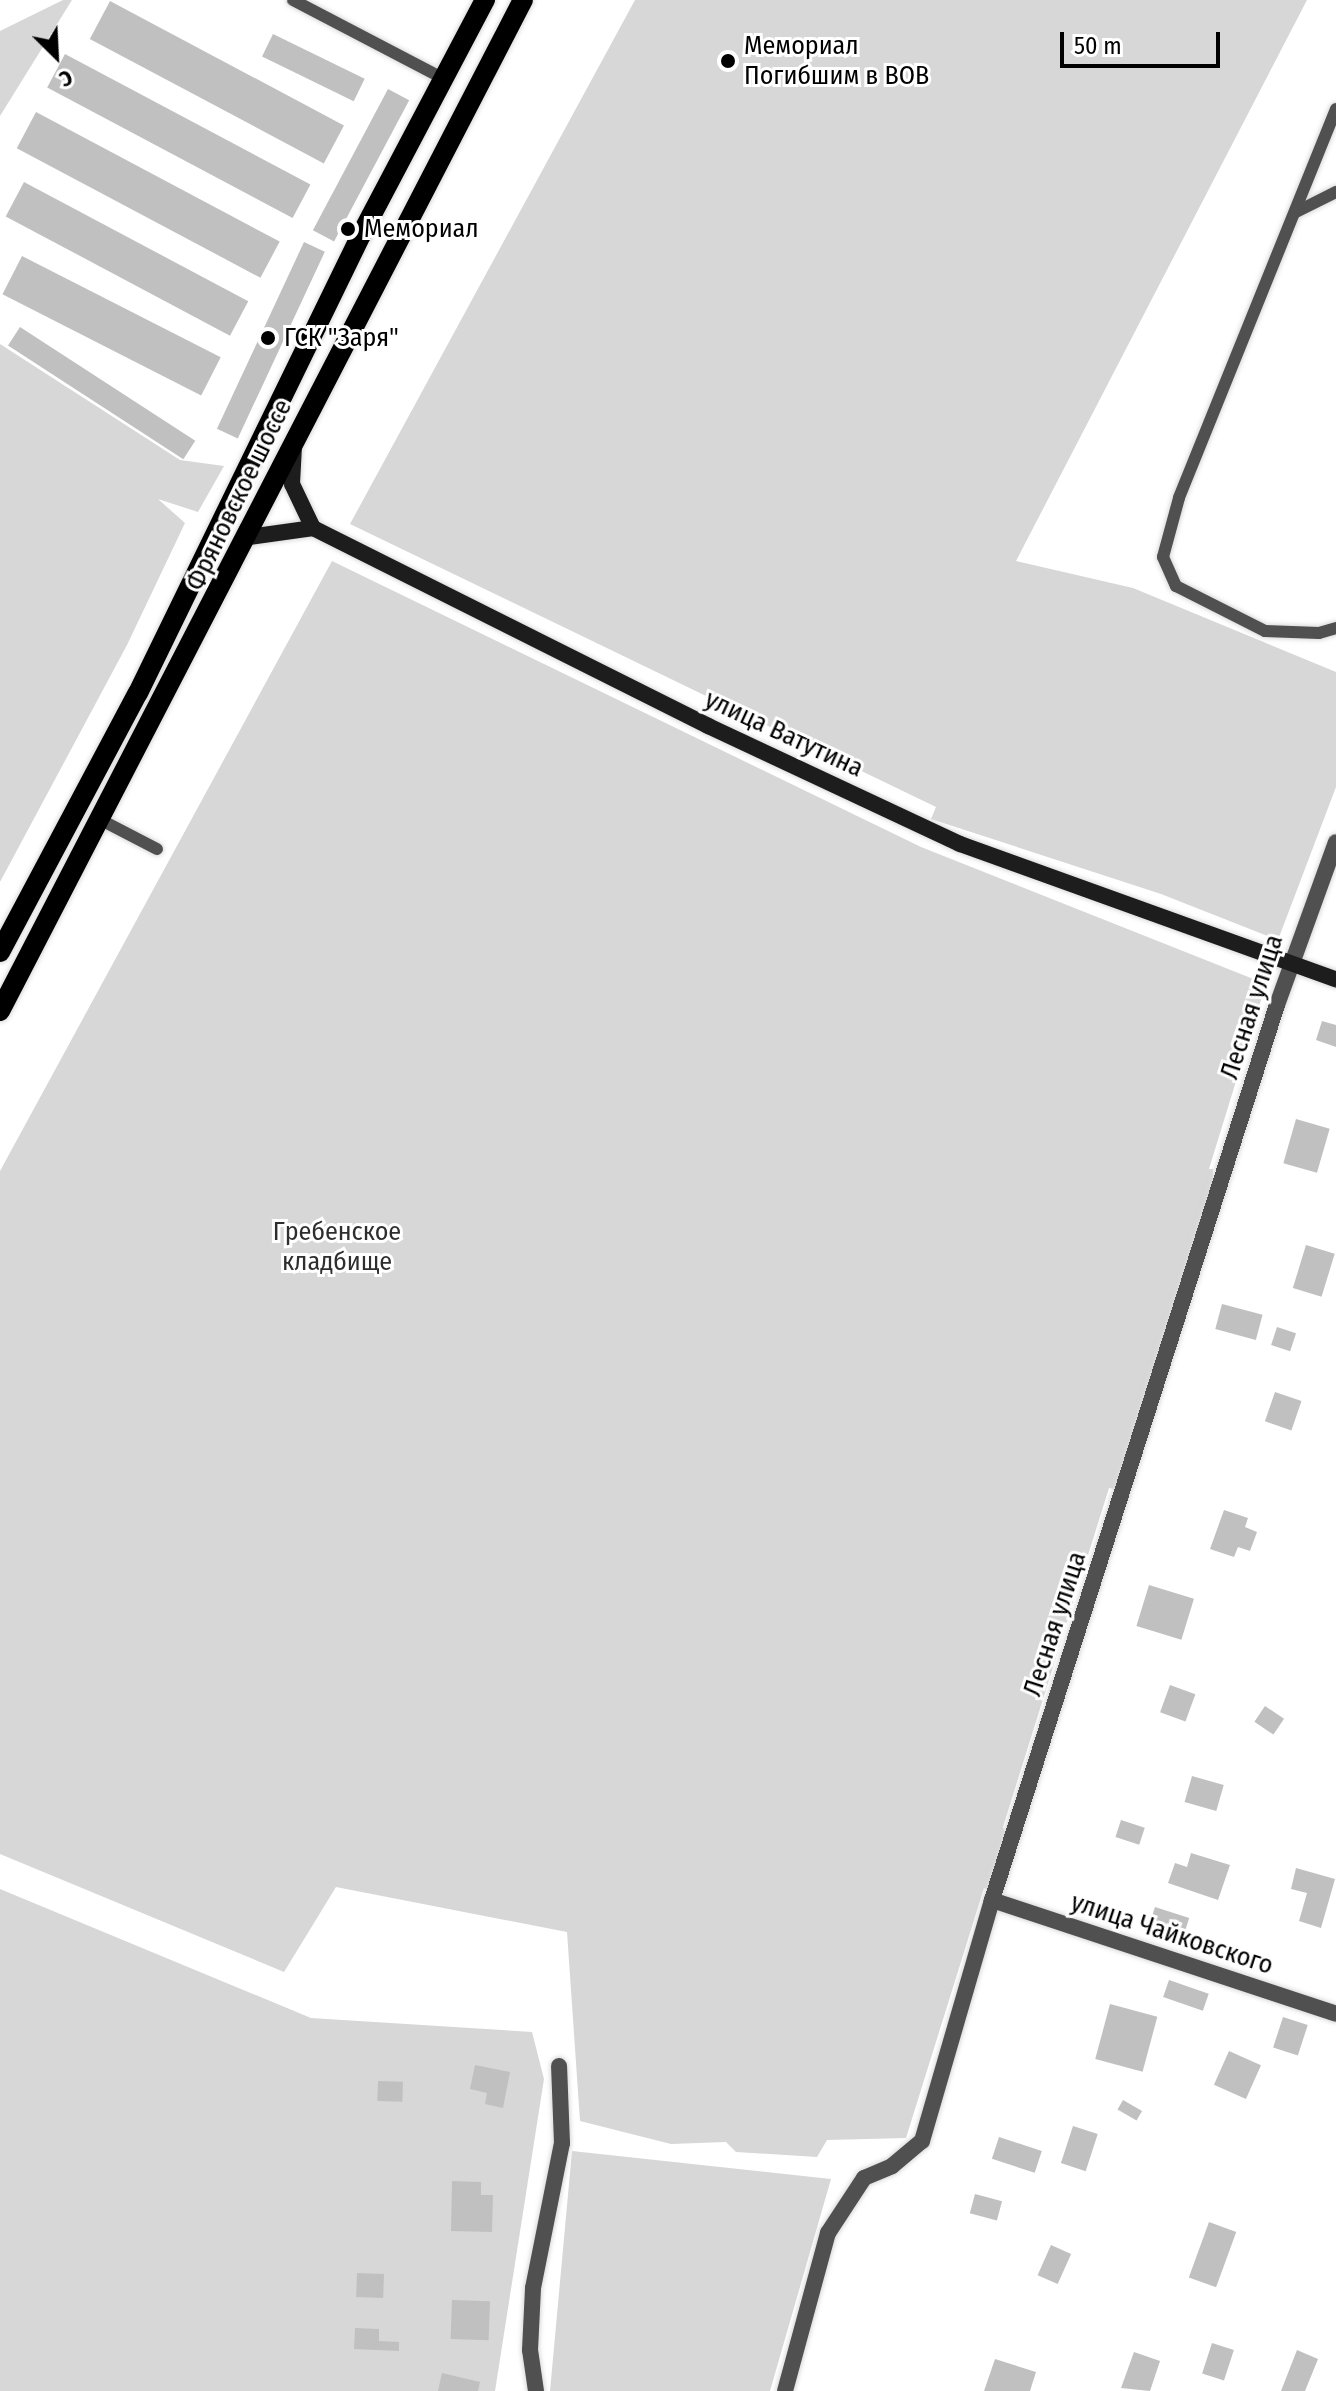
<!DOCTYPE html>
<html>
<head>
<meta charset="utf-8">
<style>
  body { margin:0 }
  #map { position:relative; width:1336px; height:2391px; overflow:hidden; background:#fff; font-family:"Fira Sans Condensed",sans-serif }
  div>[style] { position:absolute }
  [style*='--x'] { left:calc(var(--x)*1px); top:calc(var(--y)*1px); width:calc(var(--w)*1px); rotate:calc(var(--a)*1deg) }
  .green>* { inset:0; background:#d7d7d7 }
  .building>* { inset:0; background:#c0c0c0; transform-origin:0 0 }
  .roads { filter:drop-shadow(0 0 2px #dbdbdb) drop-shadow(0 0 2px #dbdbdb) }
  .lane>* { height:12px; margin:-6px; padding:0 6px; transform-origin:6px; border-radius:6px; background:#505050 }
  .street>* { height:16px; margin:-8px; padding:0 8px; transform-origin:8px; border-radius:8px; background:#505050 }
  .secondary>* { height:16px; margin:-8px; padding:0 8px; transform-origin:8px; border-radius:8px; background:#1d1d1d }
  .primary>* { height:20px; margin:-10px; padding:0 10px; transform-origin:10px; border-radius:10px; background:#000 }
  .dots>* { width:22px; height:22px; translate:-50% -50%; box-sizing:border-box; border:4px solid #fff; border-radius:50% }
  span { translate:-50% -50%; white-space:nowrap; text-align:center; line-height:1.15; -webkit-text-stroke:6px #fff; paint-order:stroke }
  .poi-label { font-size:26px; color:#000 }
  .left { translate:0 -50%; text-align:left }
  .street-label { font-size:26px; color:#000 }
  .park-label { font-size:26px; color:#2e2e2e }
  .north { position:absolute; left:16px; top:16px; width:80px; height:80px; -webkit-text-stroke:6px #fff; paint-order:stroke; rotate:156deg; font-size:22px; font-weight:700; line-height:32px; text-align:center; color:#000 }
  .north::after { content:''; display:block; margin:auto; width:28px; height:36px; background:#000; clip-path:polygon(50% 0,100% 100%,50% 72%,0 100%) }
  .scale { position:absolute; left:1060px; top:32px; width:160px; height:36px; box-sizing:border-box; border:4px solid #000; border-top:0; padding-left:10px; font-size:24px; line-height:28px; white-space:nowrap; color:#000; -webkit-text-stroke:6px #fff; paint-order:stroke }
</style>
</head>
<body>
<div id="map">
  <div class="green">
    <div style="clip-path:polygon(63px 0,72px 0,0 116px,0 31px)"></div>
    <div style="clip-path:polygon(635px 0,1307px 0,1016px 561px,1133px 588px,1336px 672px,1336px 787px,1278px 940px,1161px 894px,931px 819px,936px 807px,350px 524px)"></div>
    <div style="clip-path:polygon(0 344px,180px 460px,224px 466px,198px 512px,158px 499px,185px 523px,127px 645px,0 882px)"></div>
    <div style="clip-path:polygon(332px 561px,921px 847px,1266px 984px,1209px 1169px,1213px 1169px,1213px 1180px,1115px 1489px,1109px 1488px,1003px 1827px,1007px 1837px,991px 1890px,984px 1888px,906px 2138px,827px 2140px,817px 2157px,736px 2152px,726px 2142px,671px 2144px,580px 2121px,567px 1932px,336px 1887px,284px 1972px,0 1854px,0 1171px)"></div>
    <div style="clip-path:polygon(0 1889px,311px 2018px,532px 2032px,544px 2079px,495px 2391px,0 2391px)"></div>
    <div style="clip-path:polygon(572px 2151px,831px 2179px,770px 2391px,550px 2391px)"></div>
  </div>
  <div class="building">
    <div style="left:110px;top:1px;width:265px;height:43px;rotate:28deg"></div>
    <div style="left:273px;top:34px;width:102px;height:25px;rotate:26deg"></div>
    <div style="left:65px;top:54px;width:278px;height:38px;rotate:28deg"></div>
    <div style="left:388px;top:89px;width:24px;height:160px;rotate:28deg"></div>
    <div style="left:36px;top:112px;width:276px;height:41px;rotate:28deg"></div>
    <div style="left:24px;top:182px;width:254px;height:39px;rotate:28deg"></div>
    <div style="left:304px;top:242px;width:23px;height:206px;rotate:25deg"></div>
    <div style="left:22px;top:256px;width:223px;height:43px;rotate:27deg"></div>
    <div style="left:20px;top:327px;width:209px;height:22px;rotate:33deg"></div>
    <div style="clip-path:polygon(1322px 1021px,1336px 1025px,1336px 1047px,1316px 1040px)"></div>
    <div style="left:1296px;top:1119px;width:35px;height:46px;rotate:16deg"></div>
    <div style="left:1306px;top:1245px;width:30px;height:45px;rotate:17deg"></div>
    <div style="left:1222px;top:1304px;width:42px;height:26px;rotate:15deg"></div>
    <div style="left:1277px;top:1327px;width:20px;height:19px;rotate:18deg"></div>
    <div style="left:1275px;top:1392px;width:28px;height:31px;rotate:19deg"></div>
    <div style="clip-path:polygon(1224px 1510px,1248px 1518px,1245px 1527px,1257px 1532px,1250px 1551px,1238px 1547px,1234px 1557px,1210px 1549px)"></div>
    <div style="left:1149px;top:1585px;width:47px;height:43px;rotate:17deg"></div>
    <div style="left:1170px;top:1685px;width:27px;height:29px;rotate:20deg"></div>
    <div style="left:1265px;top:1706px;width:23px;height:19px;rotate:34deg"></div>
    <div style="left:1192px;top:1776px;width:33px;height:27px;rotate:16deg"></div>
    <div style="left:1121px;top:1820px;width:25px;height:18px;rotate:18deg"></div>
    <div style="clip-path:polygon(1191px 1853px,1230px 1865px,1218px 1900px,1168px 1883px,1175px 1863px,1187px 1867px)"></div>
    <div style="clip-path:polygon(1296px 1868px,1335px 1879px,1321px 1928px,1299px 1921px,1307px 1893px,1291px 1889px)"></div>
    <div style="left:1155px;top:1907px;width:36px;height:16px;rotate:18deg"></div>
    <div style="left:1169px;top:1980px;width:42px;height:18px;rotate:19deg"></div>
    <div style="left:1110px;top:2004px;width:49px;height:57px;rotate:15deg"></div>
    <div style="left:1283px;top:2017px;width:26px;height:32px;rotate:18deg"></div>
    <div style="left:1229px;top:2051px;width:35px;height:37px;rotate:24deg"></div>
    <div style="clip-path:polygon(475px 2065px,510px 2072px,503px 2108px,485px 2104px,487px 2093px,470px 2089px)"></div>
    <div style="left:378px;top:2081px;width:25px;height:20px;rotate:2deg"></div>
    <div style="left:1123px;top:2100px;width:22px;height:11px;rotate:30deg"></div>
    <div style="left:1073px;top:2126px;width:26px;height:39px;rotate:18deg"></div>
    <div style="left:999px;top:2137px;width:45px;height:23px;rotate:18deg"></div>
    <div style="clip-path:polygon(452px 2181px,481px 2182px,481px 2195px,493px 2195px,492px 2232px,451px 2231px)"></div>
    <div style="left:975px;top:2194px;width:28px;height:20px;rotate:15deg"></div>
    <div style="left:1209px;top:2222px;width:29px;height:59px;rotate:20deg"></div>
    <div style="left:1051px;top:2245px;width:22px;height:33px;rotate:24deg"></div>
    <div style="left:357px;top:2273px;width:27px;height:24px;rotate:2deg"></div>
    <div style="left:452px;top:2300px;width:38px;height:39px;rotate:2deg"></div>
    <div style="clip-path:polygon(355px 2328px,379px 2329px,379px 2341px,399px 2342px,399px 2351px,354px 2349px)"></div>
    <div style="left:1212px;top:2343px;width:23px;height:32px;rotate:18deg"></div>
    <div style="clip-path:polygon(1297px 2350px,1318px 2359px,1305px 2391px,1281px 2391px)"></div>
    <div style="clip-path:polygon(1134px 2352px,1160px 2361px,1150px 2391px,1121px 2388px)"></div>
    <div style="clip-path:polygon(995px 2359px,1036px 2372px,1030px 2391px,984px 2391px)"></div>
    <div style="clip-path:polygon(442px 2373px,480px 2382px,478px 2391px,438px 2391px)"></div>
  </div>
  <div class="roads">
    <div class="lane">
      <div style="--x:293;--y:0;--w:170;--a:27.6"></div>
      <div style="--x:1336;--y:109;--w:419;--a:112"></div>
      <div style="--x:1179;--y:498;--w:61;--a:105.2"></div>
      <div style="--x:1163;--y:557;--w:32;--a:66"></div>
      <div style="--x:1176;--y:586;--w:100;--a:26.8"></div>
      <div style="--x:1265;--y:631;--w:54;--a:2.1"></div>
      <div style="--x:1319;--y:633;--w:18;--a:-16"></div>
      <div style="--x:1296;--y:212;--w:45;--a:-26.6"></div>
      <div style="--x:101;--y:820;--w:63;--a:27.4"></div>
    </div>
    <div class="street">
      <div style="--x:992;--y:1900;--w:362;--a:18.3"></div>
      <div style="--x:536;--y:2391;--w:41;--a:-98.3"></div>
      <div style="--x:530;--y:2350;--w:62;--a:-87.2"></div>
      <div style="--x:533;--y:2288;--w:148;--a:-78.7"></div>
      <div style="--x:562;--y:2143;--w:77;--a:-92.2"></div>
      <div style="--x:785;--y:2391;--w:164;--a:-74.8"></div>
      <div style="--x:828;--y:2233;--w:66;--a:-56.8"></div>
      <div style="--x:864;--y:2178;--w:30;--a:-23"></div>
      <div style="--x:892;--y:2166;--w:39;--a:-40"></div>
      <div style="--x:922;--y:2141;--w:251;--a:-73.8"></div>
      <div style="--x:992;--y:1900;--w:939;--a:-72.34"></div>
      <div style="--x:1277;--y:1005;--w:173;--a:-70.1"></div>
    </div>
    <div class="secondary">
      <div style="--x:294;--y:446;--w:38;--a:93"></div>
      <div style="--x:292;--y:484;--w:49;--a:64.5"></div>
      <div style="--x:313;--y:528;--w:442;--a:26.6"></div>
      <div style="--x:708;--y:726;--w:278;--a:25.1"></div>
      <div style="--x:960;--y:844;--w:400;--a:19.8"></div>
      <div style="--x:249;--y:537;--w:65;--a:-8"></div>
    </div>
    <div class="primary">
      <div style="--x:0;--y:952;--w:293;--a:-62"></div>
      <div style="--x:138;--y:693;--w:509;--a:-64.04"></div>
      <div style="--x:361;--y:235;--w:266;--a:-62.2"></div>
      <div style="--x:0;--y:1011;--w:1138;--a:-62.65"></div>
    </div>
  </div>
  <div class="dots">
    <div style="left:728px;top:61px;background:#000"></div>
    <div style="left:348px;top:229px;background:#000"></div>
    <div style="left:268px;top:338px;background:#000"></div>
  </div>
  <div class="poi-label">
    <span class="left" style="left:744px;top:61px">Мемориал<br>Погибшим в ВОВ</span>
    <span class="left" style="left:364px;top:229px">Мемориал</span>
    <span class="left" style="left:284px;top:338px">ГСК "Заря"</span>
  </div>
  <div class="street-label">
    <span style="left:239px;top:495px;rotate:-64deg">Фряновское шоссе</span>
    <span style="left:784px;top:734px;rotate:25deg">улица Ватутина</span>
    <span style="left:1252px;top:1007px;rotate:-72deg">Лесная улица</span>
    <span style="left:1055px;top:1624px;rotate:-72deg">Лесная улица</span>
    <span style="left:1172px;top:1934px;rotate:18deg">улица Чайковского</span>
  </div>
  <div class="park-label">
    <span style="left:337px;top:1247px">Гребенское<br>кладбище</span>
  </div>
  <div class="north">С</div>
  <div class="scale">50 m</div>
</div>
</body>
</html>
